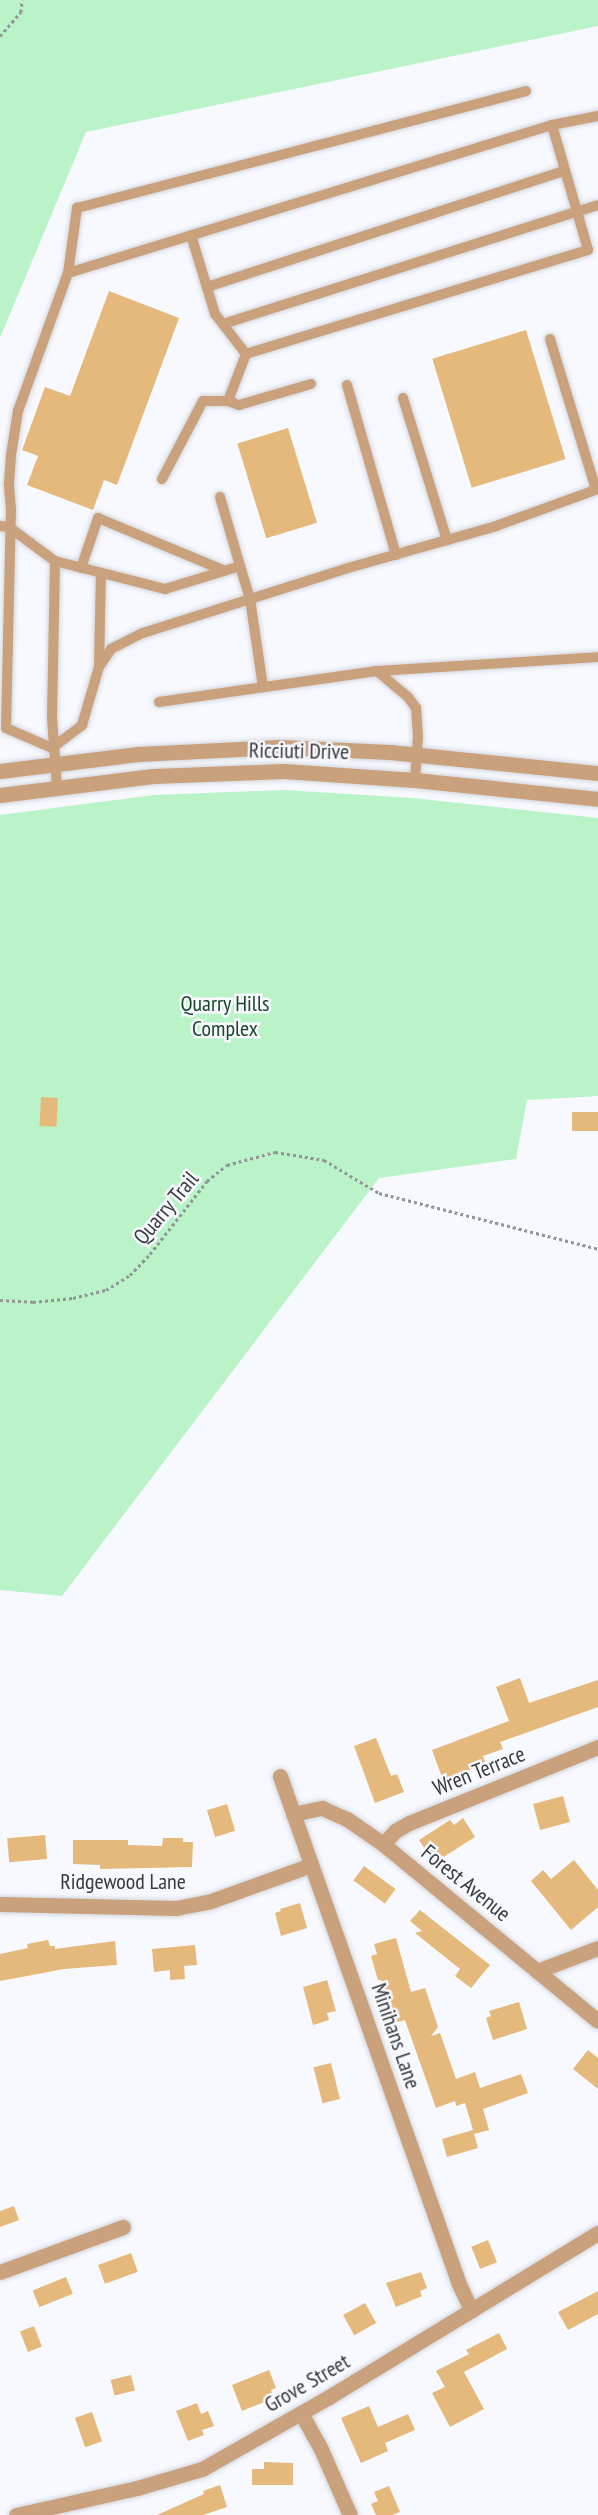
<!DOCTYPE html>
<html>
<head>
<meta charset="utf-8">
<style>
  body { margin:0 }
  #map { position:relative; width:598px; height:2515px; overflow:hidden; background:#f7f9fe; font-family:"PT Sans Narrow",sans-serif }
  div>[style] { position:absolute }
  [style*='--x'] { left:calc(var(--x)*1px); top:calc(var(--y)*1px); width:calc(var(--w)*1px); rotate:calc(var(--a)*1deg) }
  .green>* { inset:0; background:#bbf3c8 }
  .building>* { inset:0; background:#e5b87b; transform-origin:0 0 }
  .path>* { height:3px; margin-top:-1.5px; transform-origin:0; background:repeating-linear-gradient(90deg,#939599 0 3px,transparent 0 6px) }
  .roads { filter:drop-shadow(0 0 2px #d4d6db) drop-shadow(0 0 2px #d4d6db) }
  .lane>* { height:10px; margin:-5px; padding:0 5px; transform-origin:5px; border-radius:5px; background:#caa17d }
  .street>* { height:15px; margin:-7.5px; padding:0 7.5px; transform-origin:7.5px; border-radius:7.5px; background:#caa17d }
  span { translate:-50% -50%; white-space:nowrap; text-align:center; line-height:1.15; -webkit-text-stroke:5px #f7f9fe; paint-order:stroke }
  .street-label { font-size:22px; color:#37393c }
  .park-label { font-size:22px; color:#184627 }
</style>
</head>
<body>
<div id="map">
  <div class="green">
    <div style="clip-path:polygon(0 0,598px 0,598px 26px,86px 132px,0 338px)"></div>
    <div style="clip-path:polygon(284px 790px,413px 798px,598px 818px,598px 1096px,527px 1100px,516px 1159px,379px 1178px,62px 1596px,0 1590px,0 815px,154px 795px)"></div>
  </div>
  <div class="building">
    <div style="clip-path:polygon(109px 291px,179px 318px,117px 485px,104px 480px,93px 510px,27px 485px,38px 456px,22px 450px,45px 387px,70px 396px)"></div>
    <div style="left:526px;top:330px;width:135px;height:98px;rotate:73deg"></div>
    <div style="left:288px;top:428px;width:99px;height:53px;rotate:73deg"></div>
    <div style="left:41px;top:1097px;width:17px;height:29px;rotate:3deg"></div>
    <div style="left:598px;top:1112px;width:19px;height:26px;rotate:90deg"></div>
    <div style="clip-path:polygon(520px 1678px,529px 1703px,598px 1680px,598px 1707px,500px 1742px,503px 1749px,483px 1756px,486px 1764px,443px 1780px,432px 1750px,509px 1721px,496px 1687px)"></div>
    <div style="clip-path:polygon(376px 1738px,391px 1776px,397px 1774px,404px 1792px,375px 1803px,354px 1746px)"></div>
    <div style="left:563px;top:1796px;width:27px;height:31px;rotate:75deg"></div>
    <div style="left:227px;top:1804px;width:28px;height:21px;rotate:73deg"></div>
    <div style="clip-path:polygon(463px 1818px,475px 1837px,434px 1863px,419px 1840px,450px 1820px,454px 1825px)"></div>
    <div style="left:45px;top:1835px;width:24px;height:38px;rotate:85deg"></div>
    <div style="clip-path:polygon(163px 1838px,183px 1838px,183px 1842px,193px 1842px,192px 1867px,100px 1869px,100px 1865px,73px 1864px,73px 1840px,128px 1840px,128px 1845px,162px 1846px)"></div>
    <div style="clip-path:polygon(574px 1860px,598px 1890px,598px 1907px,571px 1930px,531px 1881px,543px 1870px,551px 1879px)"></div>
    <div style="left:364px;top:1866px;width:39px;height:18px;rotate:36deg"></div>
    <div style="clip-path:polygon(300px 1903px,307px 1928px,281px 1936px,275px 1913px,281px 1911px,280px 1909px)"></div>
    <div style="clip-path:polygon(420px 1910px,490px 1965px,471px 1988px,455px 1976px,460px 1969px,415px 1933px,422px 1931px,410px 1921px)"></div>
    <div style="clip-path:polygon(396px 1938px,411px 1992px,425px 1988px,438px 2027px,431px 2036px,440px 2033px,456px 2079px,475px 2072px,480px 2088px,521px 2074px,528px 2093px,483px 2109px,489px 2130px,474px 2134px,478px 2148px,447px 2157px,442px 2139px,473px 2130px,465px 2103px,456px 2106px,455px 2101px,436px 2108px,405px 2020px,393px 2023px,381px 1980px,378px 1980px,371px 1956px,377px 1954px,374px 1944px)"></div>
    <div style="clip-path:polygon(48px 1940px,50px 1946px,55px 1946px,55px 1949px,115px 1941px,117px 1965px,64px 1969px,0 1981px,0 1954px,28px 1948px,27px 1944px)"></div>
    <div style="clip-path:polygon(195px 1945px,197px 1965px,184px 1966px,185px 1979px,170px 1980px,170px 1970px,154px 1972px,152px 1949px)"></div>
    <div style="clip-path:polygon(327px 1980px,336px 2011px,327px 2013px,329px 2020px,313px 2025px,303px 1987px)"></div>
    <div style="clip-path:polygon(519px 2002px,527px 2029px,493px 2040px,486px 2018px,491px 2016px,489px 2011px)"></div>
    <div style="clip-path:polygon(588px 2050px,598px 2058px,598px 2089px,573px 2069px)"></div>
    <div style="left:331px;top:2063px;width:37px;height:18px;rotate:76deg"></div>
    <div style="clip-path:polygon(14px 2206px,19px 2220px,0 2227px,0 2211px)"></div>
    <div style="left:488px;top:2240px;width:24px;height:18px;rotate:68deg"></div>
    <div style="left:131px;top:2253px;width:20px;height:35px;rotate:70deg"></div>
    <div style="clip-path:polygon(421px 2272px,427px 2288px,420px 2291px,422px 2296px,396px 2307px,386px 2283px)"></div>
    <div style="left:66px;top:2277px;width:18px;height:36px;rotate:68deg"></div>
    <div style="clip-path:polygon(598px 2291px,598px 2314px,568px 2330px,558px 2312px)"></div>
    <div style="left:365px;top:2303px;width:23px;height:25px;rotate:61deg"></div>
    <div style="left:34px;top:2326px;width:22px;height:15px;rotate:69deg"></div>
    <div style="clip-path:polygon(499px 2333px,507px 2349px,464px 2372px,484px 2409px,450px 2427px,432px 2393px,445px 2387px,436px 2371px,469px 2354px,466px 2350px)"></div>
    <div style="clip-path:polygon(269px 2370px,276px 2388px,271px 2390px,274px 2398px,242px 2411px,232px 2385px)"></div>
    <div style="left:131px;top:2375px;width:16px;height:21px;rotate:76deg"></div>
    <div style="clip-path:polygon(197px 2403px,201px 2414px,208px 2411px,214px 2426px,202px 2430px,204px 2435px,188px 2441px,176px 2411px)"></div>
    <div style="clip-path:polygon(369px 2406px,378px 2427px,408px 2414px,415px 2430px,385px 2443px,388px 2451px,361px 2463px,341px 2418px)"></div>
    <div style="left:92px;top:2412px;width:31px;height:18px;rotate:71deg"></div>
    <div style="clip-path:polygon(264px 2462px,293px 2463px,293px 2485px,252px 2485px,252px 2469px,264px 2469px)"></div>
    <div style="clip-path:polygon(220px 2485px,227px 2507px,203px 2515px,157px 2515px,204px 2494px,203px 2491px)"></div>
    <div style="clip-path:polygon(389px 2486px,400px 2512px,392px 2515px,376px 2515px,371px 2504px,378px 2501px,374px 2492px)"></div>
  </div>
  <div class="path">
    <div style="--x:0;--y:36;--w:32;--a:-49"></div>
    <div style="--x:21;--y:12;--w:12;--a:-85"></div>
    <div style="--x:0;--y:1300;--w:33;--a:3"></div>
    <div style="--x:33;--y:1302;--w:40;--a:-5.7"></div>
    <div style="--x:73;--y:1298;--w:34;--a:-14"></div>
    <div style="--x:106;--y:1290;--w:28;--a:-32"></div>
    <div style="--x:130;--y:1275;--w:29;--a:-46"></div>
    <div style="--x:150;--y:1254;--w:93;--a:-52"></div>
    <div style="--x:207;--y:1181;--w:26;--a:-39"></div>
    <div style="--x:227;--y:1165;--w:50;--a:-15.2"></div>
    <div style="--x:275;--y:1152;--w:50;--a:9.3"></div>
    <div style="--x:324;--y:1160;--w:64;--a:31"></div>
    <div style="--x:379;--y:1193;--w:226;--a:14.3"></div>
  </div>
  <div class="roads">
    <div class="lane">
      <div style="--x:552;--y:125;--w:47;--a:-11.1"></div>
      <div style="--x:191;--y:235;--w:83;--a:73.1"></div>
      <div style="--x:215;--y:314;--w:51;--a:52.2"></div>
      <div style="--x:68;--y:273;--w:66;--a:-82.1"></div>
      <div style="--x:77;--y:208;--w:464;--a:-14.6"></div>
      <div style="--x:207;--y:287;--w:376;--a:-18"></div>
      <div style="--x:223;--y:324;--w:393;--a:-17.6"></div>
      <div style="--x:550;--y:339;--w:157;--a:73"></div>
      <div style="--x:347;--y:385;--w:177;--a:73.9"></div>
      <div style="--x:403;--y:398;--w:149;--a:72.8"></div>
      <div style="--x:162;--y:479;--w:88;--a:-62.3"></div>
      <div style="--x:203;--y:401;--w:25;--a:0"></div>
      <div style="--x:228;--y:401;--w:12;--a:20"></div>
      <div style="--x:239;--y:405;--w:75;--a:-16.3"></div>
      <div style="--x:220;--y:497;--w:72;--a:73.8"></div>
      <div style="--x:0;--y:526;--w:9;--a:6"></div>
      <div style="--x:9;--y:527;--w:57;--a:36.5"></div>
      <div style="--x:55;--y:561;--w:157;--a:91.1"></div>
      <div style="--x:52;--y:718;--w:69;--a:85.9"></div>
      <div style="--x:55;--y:561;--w:114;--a:14.3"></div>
      <div style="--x:165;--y:589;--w:78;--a:-17"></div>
      <div style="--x:240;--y:566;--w:34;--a:73"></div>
      <div style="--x:250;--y:599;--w:89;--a:81.6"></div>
      <div style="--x:81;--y:568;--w:53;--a:-71.2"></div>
      <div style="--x:98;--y:518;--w:135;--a:22.6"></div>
      <div style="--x:99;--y:666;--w:93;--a:-88.8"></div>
      <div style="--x:377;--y:671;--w:40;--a:40"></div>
      <div style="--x:408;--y:697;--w:14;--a:54"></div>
      <div style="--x:416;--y:708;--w:28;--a:86"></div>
      <div style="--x:418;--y:736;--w:44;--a:93.9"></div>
      <div style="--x:159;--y:702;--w:220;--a:-8.1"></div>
      <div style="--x:377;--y:671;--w:221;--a:-3.6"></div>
      <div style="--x:52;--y:748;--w:50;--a:-156.5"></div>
      <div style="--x:6;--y:728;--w:219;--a:-88.7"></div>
      <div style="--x:11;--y:509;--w:25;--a:-95"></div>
      <div style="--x:9;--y:484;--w:29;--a:-86"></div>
      <div style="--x:11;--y:455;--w:45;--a:-81"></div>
      <div style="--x:18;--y:411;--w:147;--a:-70.1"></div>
      <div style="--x:68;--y:273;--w:506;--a:-17"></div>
      <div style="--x:552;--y:125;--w:130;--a:73.9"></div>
      <div style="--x:588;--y:250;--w:357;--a:163.1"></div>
      <div style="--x:246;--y:354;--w:50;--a:111"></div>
      <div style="--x:52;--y:748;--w:38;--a:-37"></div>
      <div style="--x:82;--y:725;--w:60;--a:-73.7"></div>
      <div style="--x:99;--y:667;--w:22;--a:-56"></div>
      <div style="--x:111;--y:649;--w:36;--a:-27"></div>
      <div style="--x:143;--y:633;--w:215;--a:-17.6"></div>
      <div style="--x:348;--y:568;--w:154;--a:-15.8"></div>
      <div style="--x:496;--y:526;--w:109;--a:-19.9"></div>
    </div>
    <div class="street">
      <div style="--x:0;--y:771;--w:139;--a:-7"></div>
      <div style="--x:138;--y:754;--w:142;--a:-2.8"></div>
      <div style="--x:280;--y:747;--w:110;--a:2.6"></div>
      <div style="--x:390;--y:752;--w:209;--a:5.8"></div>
      <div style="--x:0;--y:795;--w:154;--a:-7.1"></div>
      <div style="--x:153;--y:776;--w:131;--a:-2.2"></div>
      <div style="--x:284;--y:771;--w:131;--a:3.9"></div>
      <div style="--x:415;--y:780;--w:184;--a:5.9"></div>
      <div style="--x:280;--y:1776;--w:539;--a:70.59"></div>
      <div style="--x:459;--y:2284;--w:29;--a:65"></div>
      <div style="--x:293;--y:1814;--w:30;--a:-12"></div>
      <div style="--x:322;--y:1808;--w:27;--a:24"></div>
      <div style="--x:347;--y:1819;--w:44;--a:34.8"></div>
      <div style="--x:383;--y:1844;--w:278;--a:39.5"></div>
      <div style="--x:383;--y:1844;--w:18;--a:-47"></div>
      <div style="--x:395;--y:1831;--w:16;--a:-30"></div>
      <div style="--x:409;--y:1823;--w:204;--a:-21.9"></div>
      <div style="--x:0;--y:1904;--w:176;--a:1.3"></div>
      <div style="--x:176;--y:1908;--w:36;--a:-11"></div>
      <div style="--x:211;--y:1901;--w:106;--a:-19.8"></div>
      <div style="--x:537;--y:1971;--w:65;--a:-20.7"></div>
      <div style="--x:0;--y:2272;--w:131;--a:-20.1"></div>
      <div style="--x:301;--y:2413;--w:39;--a:61"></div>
      <div style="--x:320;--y:2447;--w:74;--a:66.2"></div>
      <div style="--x:16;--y:2515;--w:124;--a:-12.6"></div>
      <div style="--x:137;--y:2488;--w:68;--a:-16.3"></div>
      <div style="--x:202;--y:2469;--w:146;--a:-29.6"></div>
      <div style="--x:329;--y:2397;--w:315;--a:-31.4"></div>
    </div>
  </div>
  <div class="street-label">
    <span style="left:299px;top:751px;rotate:1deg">Ricciuti Drive</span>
    <span style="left:166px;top:1208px;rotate:-50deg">Quarry Trail</span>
    <span style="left:479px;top:1771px;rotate:-22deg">Wren Terrace</span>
    <span style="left:123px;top:1882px">Ridgewood Lane</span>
    <span style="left:466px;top:1883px;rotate:39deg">Forest Avenue</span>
    <span style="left:396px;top:2036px;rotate:71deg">Minihans Lane</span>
    <span style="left:307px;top:2383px;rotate:-30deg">Grove Street</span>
  </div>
  <div class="park-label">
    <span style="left:225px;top:1016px">Quarry Hills<br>Complex</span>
  </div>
</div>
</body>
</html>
